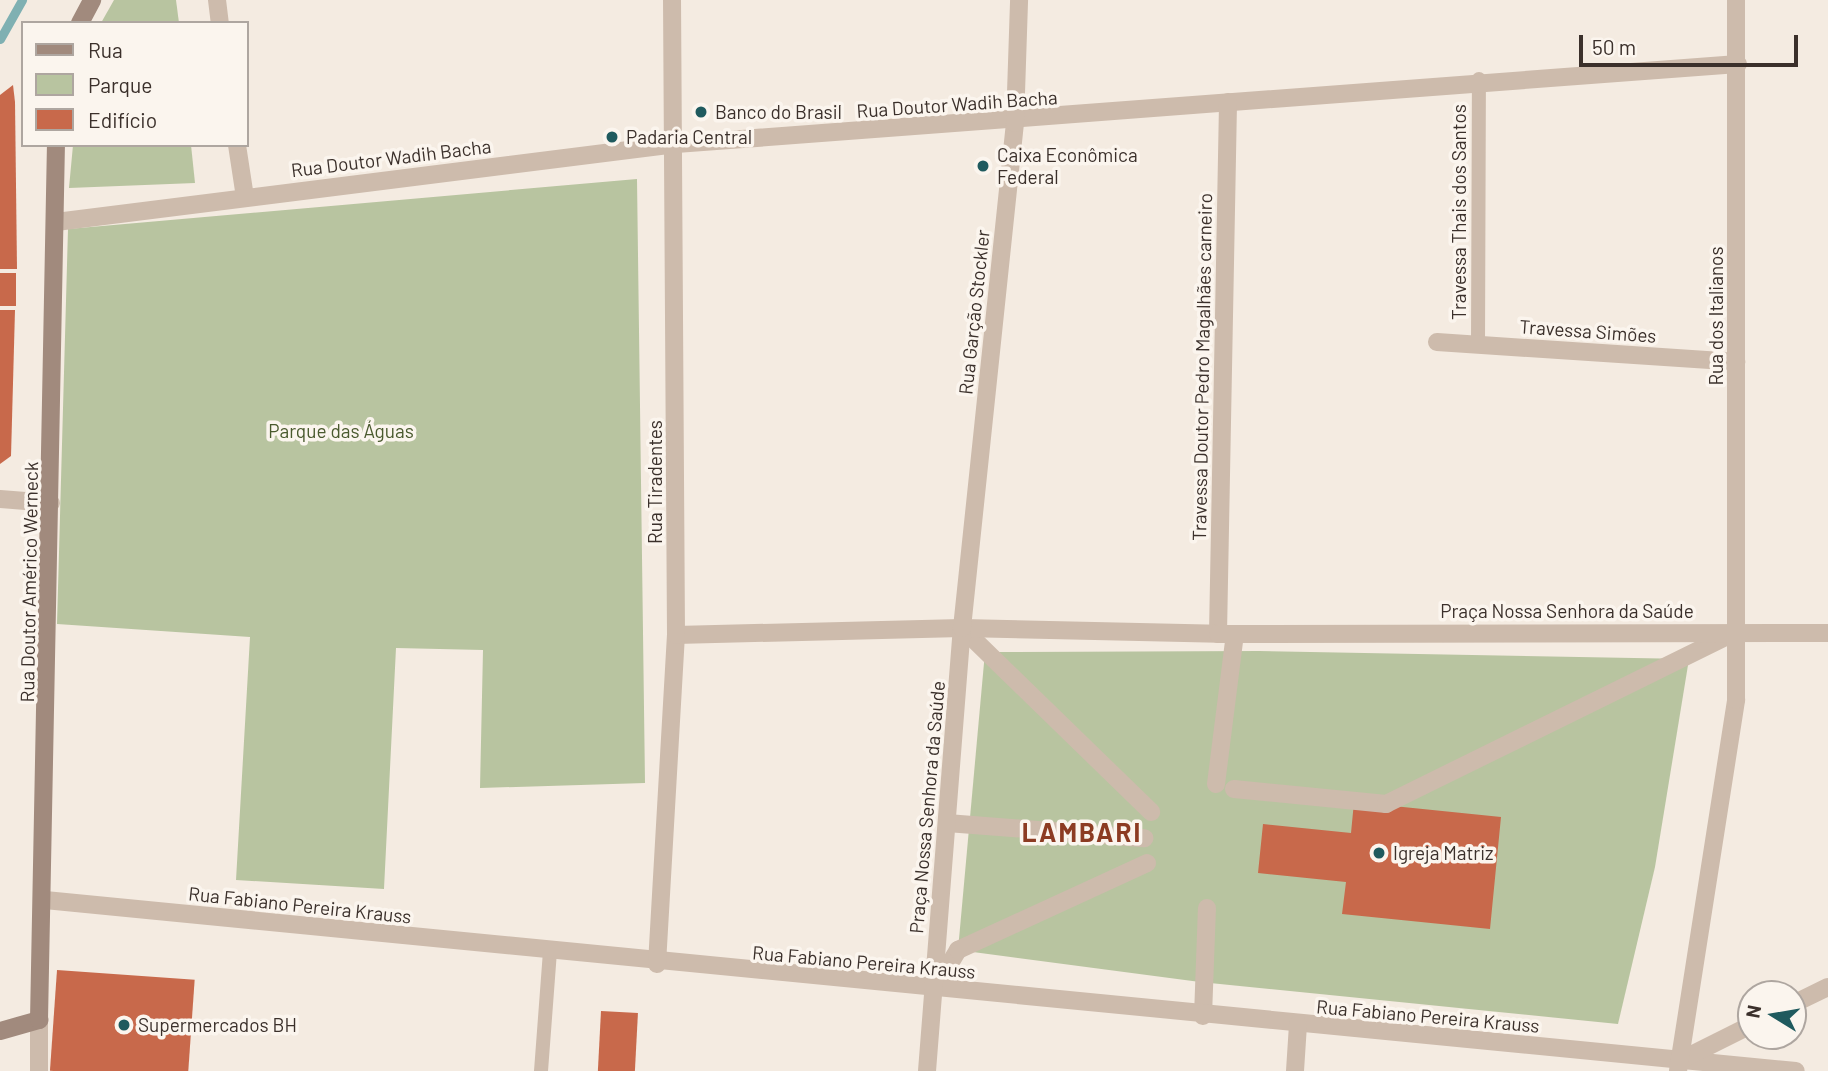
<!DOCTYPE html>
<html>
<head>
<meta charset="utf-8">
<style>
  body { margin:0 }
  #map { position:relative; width:1828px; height:1071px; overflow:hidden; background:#f4ebe1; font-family:Barlow,sans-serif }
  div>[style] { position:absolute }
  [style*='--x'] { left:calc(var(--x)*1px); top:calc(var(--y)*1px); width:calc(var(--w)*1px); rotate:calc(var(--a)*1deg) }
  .green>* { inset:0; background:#b8c4a0 }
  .stream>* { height:9px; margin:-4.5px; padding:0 4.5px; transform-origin:4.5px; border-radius:4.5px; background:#7fb0b2 }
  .building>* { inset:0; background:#c8694b; transform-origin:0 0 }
  .service>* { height:14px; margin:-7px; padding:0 7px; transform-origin:7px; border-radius:7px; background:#cdbbac }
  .pedestrian>* { height:18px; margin:-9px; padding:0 9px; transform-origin:9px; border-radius:9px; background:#cdbbac }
  .minor>* { height:18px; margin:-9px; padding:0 9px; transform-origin:9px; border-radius:9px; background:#cdbbac }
  .tertiary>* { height:18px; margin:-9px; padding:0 9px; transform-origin:9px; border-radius:9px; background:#cdbbac }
  .secondary>* { height:18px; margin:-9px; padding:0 9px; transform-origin:9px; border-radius:9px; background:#a18a7d }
  .dots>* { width:19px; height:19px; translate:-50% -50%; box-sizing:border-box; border:4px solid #fbf5ee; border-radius:50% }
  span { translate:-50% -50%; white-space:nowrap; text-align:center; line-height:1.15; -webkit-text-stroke:7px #fbf5ee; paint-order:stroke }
  .street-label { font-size:19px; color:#3b302b }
  .poi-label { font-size:19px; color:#3b302b }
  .left { translate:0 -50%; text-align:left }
  .park-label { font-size:19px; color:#4a5a2e }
  .district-label { font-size:26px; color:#8c3b22; font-weight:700; letter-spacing:2px }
  .legend { position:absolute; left:21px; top:21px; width:228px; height:126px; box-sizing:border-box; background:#fbf5ee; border:2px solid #aea6a0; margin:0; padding:9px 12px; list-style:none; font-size:21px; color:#3b302b }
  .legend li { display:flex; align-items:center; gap:14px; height:35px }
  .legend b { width:35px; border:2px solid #aea6a0 }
  .north { position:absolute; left:1737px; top:980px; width:70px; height:70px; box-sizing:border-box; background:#fbf5ee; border:2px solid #aea6a0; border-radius:50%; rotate:281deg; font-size:19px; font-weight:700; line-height:28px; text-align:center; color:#3b302b }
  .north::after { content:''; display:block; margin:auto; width:24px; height:32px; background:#1f5a5e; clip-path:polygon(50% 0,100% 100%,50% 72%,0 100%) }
  .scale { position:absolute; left:1579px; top:35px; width:219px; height:32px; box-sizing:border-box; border:4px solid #3b302b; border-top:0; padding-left:9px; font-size:21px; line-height:24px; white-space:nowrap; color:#3b302b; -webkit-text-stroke:5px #fbf5ee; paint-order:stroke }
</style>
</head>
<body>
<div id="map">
  <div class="green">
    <div style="clip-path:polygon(114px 0,176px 0,179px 23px,101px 23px)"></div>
    <div style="clip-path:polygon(73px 145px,191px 145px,195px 183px,69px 188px)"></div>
    <div style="clip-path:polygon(637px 179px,645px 783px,480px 788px,483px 650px,396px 648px,384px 889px,236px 880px,250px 637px,57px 624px,68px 229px)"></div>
    <div style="clip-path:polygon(1259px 651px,1689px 659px,1655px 867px,1618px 1024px,1200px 982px,958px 950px,985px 652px)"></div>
  </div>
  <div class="stream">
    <div style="--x:0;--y:39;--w:45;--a:-60.6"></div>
  </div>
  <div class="building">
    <div style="clip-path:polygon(13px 85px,15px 102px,17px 269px,0 269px,0 95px)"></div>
    <div style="left:0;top:273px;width:16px;height:33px"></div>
    <div style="clip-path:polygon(0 310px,15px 310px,11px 456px,0 464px)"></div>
    <div style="clip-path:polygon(1354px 802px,1501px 817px,1490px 929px,1342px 914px,1346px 882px,1258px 873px,1263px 824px,1351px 833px)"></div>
    <div style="left:57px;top:970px;width:138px;height:101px;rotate:4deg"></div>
    <div style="left:601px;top:1011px;width:37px;height:60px;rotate:3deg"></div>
  </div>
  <div class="service">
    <div style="--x:1478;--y:345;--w:266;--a:-89.8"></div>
    <div style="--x:541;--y:1071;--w:119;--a:-85.7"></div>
  </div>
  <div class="pedestrian">
    <div style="--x:217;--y:0;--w:23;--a:83"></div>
    <div style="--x:237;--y:145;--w:53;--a:81.3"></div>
    <div style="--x:962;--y:628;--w:264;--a:44.2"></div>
    <div style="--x:1216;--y:784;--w:151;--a:-82.8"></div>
    <div style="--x:1234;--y:789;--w:153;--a:5.6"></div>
    <div style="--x:1386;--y:804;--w:392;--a:-26.2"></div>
    <div style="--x:947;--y:823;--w:198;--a:4.4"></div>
    <div style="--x:934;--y:990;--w:47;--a:-59"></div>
    <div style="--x:958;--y:950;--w:208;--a:-24.7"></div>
    <div style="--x:1203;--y:1016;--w:108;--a:-87.9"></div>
  </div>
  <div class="minor">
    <div style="--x:56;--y:222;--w:625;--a:-7.17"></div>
    <div style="--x:676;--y:144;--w:1065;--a:-4.31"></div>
    <div style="--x:1437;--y:342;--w:300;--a:3.8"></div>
    <div style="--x:1218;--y:634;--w:532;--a:-88.92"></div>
    <div style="--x:676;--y:635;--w:286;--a:-1.4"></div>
    <div style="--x:962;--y:628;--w:256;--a:1.3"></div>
    <div style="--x:1218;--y:634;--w:610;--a:-0.09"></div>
    <div style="--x:45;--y:900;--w:1759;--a:5.58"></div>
    <div style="--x:657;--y:964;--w:330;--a:-86.7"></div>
    <div style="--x:676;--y:635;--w:635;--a:-90.36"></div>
    <div style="--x:1793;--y:1004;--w:39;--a:-26"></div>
    <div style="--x:1679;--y:1061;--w:80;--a:-26.6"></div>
    <div style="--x:39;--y:1071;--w:51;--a:-90"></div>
    <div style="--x:927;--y:1071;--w:444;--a:-85.5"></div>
    <div style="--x:962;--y:628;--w:508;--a:-84.01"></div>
    <div style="--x:1015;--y:123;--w:123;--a:-88.1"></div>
    <div style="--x:1295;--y:1071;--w:47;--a:-86.3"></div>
    <div style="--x:1678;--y:1071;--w:376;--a:-81.1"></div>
    <div style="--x:1736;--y:700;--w:700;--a:-90"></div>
  </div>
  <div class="tertiary">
    <div style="--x:0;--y:499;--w:51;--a:4.5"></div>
  </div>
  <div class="secondary">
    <div style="--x:80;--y:23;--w:26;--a:-62"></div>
    <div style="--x:0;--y:1031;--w:41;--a:-15.8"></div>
    <div style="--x:39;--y:1020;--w:875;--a:-88.89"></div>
  </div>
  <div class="dots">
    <div style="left:701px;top:112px;background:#1f5a5e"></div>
    <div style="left:612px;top:137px;background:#1f5a5e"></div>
    <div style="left:983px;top:166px;background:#1f5a5e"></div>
    <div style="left:1379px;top:853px;background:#1f5a5e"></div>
    <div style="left:124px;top:1025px;background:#1f5a5e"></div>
  </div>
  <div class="street-label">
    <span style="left:957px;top:104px;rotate:-4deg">Rua Doutor Wadih Bacha</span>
    <span style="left:391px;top:158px;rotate:-7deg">Rua Doutor Wadih Bacha</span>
    <span style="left:1459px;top:212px;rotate:-90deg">Travessa Thais dos Santos</span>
    <span style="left:974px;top:312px;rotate:-84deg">Rua Garção Stockler</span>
    <span style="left:1716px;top:316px;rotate:-90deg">Rua dos Italianos</span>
    <span style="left:1588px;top:331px;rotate:4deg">Travessa Simões</span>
    <span style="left:1202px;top:367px;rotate:-89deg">Travessa Doutor Pedro Magalhães carneiro</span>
    <span style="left:655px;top:482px;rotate:-90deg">Rua Tiradentes</span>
    <span style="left:29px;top:582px;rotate:-89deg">Rua Doutor Américo Werneck</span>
    <span style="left:1567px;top:611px">Praça Nossa Senhora da Saúde</span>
    <span style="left:927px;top:807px;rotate:-85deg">Praça Nossa Senhora da Saúde</span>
    <span style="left:300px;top:905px;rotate:6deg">Rua Fabiano Pereira Krauss</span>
    <span style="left:864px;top:962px;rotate:5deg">Rua Fabiano Pereira Krauss</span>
    <span style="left:1428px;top:1016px;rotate:5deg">Rua Fabiano Pereira Krauss</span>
  </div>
  <div class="poi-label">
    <span class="left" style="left:715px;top:112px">Banco do Brasil</span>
    <span class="left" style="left:626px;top:137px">Padaria Central</span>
    <span class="left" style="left:997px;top:166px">Caixa Econômica<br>Federal</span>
    <span class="left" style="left:1393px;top:853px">Igreja Matriz</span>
    <span class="left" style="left:138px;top:1025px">Supermercados BH</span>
  </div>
  <div class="park-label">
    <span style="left:341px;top:431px">Parque das Águas</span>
  </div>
  <div class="district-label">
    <span style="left:1082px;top:832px">LAMBARI</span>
  </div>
  <ul class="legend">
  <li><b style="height:9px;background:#a18a7d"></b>Rua</li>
  <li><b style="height:19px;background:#b8c4a0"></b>Parque</li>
  <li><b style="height:19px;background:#c8694b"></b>Edifício</li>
  </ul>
  <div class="north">N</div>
  <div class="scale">50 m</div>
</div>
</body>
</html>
